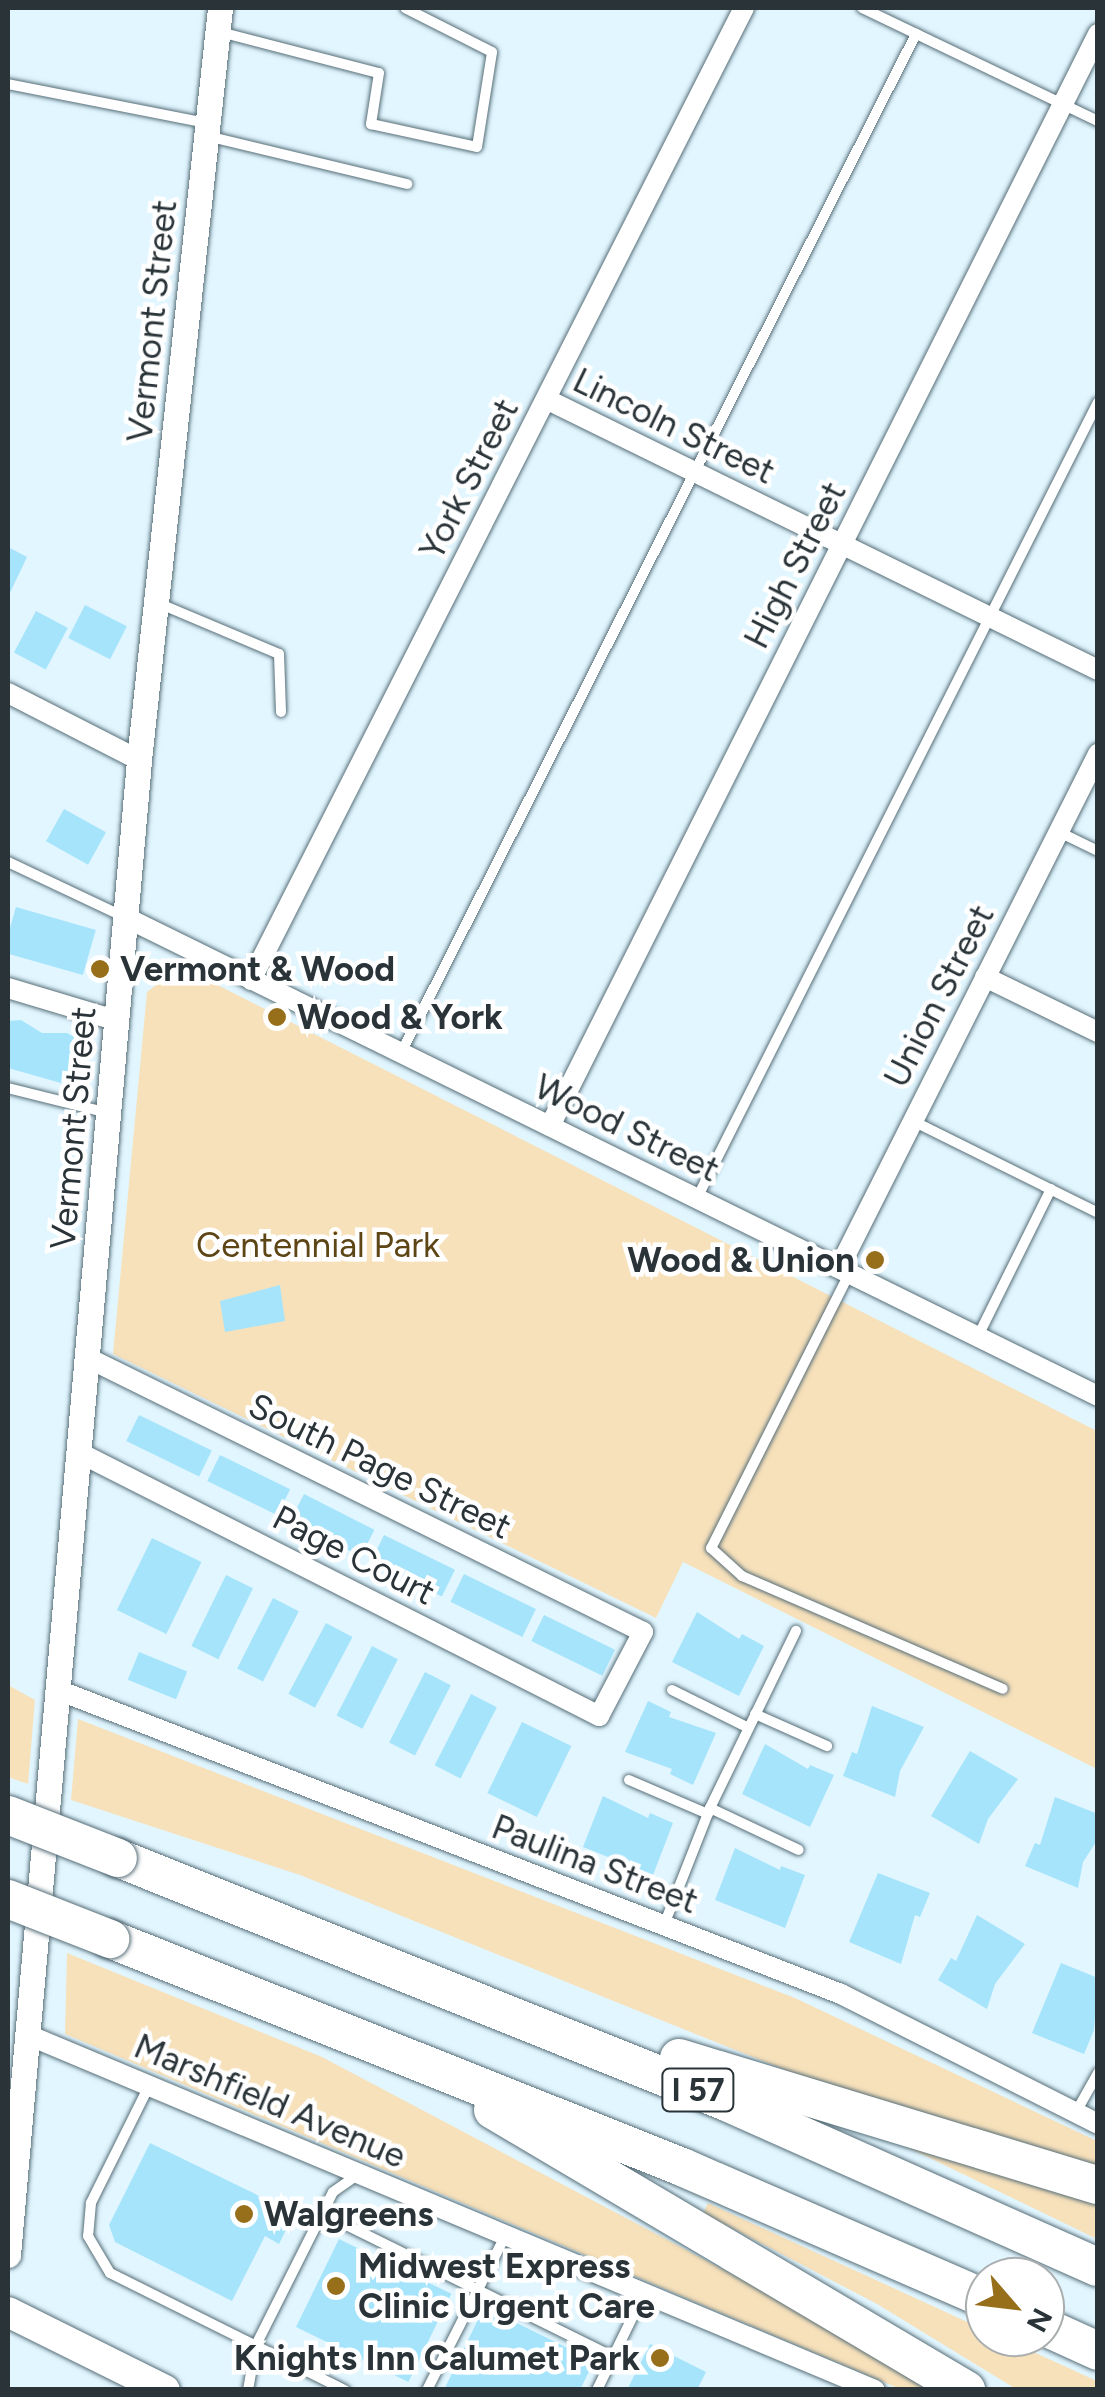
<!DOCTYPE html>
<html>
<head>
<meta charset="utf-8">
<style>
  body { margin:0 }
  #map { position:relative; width:1105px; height:2397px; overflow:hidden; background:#e1f6ff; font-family:Figtree,sans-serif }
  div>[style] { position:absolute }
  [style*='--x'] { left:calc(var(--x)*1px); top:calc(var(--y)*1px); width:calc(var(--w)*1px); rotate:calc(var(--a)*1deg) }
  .green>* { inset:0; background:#f7e1bb }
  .building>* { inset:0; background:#a6e4fc; transform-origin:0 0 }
  .roads { filter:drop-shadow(0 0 2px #576e78) drop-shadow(0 0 2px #576e78) }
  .service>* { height:10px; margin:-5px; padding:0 5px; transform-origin:5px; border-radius:5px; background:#fff }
  .minor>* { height:20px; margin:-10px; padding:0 10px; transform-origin:10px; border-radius:10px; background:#fff }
  .tertiary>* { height:25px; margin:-12.5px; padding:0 12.5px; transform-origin:12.5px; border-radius:12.5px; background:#fff }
  .secondary>* { height:30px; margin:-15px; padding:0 15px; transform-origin:15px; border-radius:15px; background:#fff }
  .motorway>* { height:38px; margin:-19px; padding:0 19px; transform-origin:19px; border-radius:19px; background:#fff }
  .bridges { filter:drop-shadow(0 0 2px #576e78) drop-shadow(0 0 2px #576e78) }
  .motorway-bridge>* { height:38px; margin:-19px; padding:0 19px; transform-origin:19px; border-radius:19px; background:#fff }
  .dots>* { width:28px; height:28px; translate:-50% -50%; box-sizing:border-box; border:5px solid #fff; border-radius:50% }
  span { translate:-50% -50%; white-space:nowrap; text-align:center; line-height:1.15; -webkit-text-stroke:9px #fff; paint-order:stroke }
  .shield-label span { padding:2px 8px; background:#fff; border:2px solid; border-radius:8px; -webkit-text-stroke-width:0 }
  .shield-label { font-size:32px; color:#2a3438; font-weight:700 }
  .street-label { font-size:35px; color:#2a3438 }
  .poi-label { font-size:35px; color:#2a3438; font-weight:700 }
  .left { translate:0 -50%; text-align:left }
  .right { translate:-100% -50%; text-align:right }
  .park-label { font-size:35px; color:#5d4515 }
  .frame { position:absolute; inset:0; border:10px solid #2a3438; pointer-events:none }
  .north { position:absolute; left:965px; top:2257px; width:100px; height:100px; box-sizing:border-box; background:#fff; border:2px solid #aaaeaf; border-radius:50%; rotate:118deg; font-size:28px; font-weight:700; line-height:40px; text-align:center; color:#2a3438 }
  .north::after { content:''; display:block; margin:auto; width:35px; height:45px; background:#976e1a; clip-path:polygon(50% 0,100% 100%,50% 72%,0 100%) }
</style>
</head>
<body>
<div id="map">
  <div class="green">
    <div style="clip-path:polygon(180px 966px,1097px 1431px,1097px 1769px,683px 1562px,656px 1618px,113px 1354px,147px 992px)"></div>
    <div style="clip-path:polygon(8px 1685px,35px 1700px,28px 1784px,8px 1777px)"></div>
    <div style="clip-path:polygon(78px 1719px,795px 1998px,1097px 2141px,1097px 2168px,805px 2078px,300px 1875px,71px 1800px)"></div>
    <div style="clip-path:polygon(67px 1953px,322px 2057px,949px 2389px,900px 2389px,65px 2034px)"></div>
    <div style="clip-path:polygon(851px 2120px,1097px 2195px,1097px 2239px)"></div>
    <div style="clip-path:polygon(708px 2203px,985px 2330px,985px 2337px,1001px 2337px,1097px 2381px,1097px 2389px,1016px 2389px,877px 2304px,703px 2213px)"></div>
  </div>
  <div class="building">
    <div style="clip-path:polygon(8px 547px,27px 557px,8px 597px)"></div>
    <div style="left:85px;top:605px;width:47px;height:37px;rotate:27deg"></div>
    <div style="left:36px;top:611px;width:36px;height:47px;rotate:28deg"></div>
    <div style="left:64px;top:809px;width:48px;height:37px;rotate:29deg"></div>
    <div style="left:16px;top:907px;width:83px;height:47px;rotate:16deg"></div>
    <div style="clip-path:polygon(21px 1020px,42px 1033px,67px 1033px,87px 1044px,75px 1087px,8px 1068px,8px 1021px)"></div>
    <div style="clip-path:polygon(280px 1285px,285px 1321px,225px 1332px,220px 1301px)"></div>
    <div style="left:139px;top:1415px;width:81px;height:29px;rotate:26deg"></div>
    <div style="left:220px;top:1455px;width:78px;height:29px;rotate:26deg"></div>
    <div style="left:304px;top:1494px;width:79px;height:30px;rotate:27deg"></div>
    <div style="left:384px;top:1535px;width:79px;height:30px;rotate:26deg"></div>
    <div style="left:152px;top:1538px;width:55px;height:80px;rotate:26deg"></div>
    <div style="left:464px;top:1574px;width:80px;height:31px;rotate:26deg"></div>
    <div style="left:226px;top:1575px;width:30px;height:79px;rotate:26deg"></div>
    <div style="left:273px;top:1598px;width:29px;height:79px;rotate:27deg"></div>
    <div style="clip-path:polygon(697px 1612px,739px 1639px,742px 1634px,764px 1646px,739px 1696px,672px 1662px)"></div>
    <div style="left:544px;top:1615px;width:79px;height:29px;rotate:26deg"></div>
    <div style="left:326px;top:1623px;width:30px;height:80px;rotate:28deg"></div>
    <div style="left:372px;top:1646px;width:29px;height:78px;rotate:27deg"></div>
    <div style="left:139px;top:1652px;width:52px;height:30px;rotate:22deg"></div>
    <div style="left:425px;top:1672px;width:29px;height:79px;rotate:27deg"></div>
    <div style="left:471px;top:1694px;width:29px;height:80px;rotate:27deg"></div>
    <div style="clip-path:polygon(648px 1701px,671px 1712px,669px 1717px,716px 1733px,693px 1785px,670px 1774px,672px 1769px,625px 1752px)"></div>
    <div style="clip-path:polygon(872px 1706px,924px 1727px,900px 1771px,895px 1797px,843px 1776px,852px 1752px,857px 1754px)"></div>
    <div style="left:522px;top:1722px;width:55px;height:79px;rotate:26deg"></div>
    <div style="clip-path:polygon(765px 1744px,808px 1769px,810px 1765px,834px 1775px,810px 1827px,742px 1794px)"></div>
    <div style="clip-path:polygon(970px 1751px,1018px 1779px,988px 1819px,979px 1844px,931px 1816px)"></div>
    <div style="clip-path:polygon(603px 1796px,648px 1818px,650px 1813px,673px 1823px,653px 1875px,583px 1847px)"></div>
    <div style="clip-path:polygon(1055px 1797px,1098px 1814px,1098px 1839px,1083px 1862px,1078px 1888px,1025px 1866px,1035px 1843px,1040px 1845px)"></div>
    <div style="clip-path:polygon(735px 1848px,780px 1870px,781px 1866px,805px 1875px,785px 1928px,715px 1900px)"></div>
    <div style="clip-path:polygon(878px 1873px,930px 1893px,920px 1917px,915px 1915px,901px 1964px,849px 1942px)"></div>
    <div style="clip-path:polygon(977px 1915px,1025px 1944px,995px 1984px,987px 2009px,938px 1980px,951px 1958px,956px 1961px)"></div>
    <div style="clip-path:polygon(1061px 1963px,1098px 1978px,1094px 2030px,1084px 2054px,1032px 2033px)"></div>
    <div style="clip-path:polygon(150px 2143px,280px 2206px,275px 2214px,290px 2222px,279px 2244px,265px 2236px,232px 2301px,115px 2242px,109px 2225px)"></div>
    <div style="left:339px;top:2239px;width:125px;height:98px;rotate:26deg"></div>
    <div style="clip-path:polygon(484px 2307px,594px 2361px,580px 2390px,444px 2390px)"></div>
    <div style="clip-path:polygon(650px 2344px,706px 2372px,697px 2390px,627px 2390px)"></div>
  </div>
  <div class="roads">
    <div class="service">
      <div style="--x:862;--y:8;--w:262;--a:25.6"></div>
      <div style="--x:220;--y:32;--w:164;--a:14.5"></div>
      <div style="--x:379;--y:73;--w:52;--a:98.9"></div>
      <div style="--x:371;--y:124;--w:108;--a:12.2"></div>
      <div style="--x:477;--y:147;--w:96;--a:-81"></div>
      <div style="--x:492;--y:52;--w:97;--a:-153.2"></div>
      <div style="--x:8;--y:84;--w:203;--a:11.1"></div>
      <div style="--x:207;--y:136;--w:206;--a:13.5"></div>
      <div style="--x:158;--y:603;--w:131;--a:22.9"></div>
      <div style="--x:279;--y:654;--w:58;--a:88"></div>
      <div style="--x:1059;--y:832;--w:43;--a:26"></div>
      <div style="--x:8;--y:862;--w:126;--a:25.3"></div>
      <div style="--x:401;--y:1053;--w:1142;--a:-63.19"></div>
      <div style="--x:8;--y:1088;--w:103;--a:14"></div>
      <div style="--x:913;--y:1121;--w:207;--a:26.4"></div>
      <div style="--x:697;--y:1198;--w:891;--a:-63.26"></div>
      <div style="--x:849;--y:1274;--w:307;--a:116.7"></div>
      <div style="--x:711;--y:1548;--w:42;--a:42.1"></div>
      <div style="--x:742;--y:1576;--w:284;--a:23.4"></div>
      <div style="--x:978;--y:1336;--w:164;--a:-63.6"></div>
      <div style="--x:672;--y:1690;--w:84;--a:26.3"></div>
      <div style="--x:755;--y:1714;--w:79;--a:24"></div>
      <div style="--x:629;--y:1780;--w:86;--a:23.3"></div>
      <div style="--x:710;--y:1808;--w:98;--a:25.3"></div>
      <div style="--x:664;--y:1925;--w:126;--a:-68.5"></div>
      <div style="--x:710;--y:1808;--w:197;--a:-64.1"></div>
      <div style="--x:149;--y:2086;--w:131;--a:116.4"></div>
      <div style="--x:91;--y:2203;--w:33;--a:95"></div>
      <div style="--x:88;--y:2236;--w:43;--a:59.3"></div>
      <div style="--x:110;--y:2273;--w:263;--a:26.5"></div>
      <div style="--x:1076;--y:2112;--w:45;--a:-60.6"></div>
      <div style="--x:322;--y:2213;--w:325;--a:26.3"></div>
      <div style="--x:248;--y:2390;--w:46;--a:-79.9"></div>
      <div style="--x:256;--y:2345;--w:171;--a:-63.3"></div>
      <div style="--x:333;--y:2192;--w:32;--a:-35"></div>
      <div style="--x:427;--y:2390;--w:173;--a:-63.1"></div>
      <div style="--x:597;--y:2390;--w:108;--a:-64.1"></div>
    </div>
    <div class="minor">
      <div style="--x:546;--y:399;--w:615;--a:26.15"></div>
      <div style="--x:8;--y:693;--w:147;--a:27.1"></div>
      <div style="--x:127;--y:918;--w:1082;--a:26.21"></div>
      <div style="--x:985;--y:977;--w:126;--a:26"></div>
      <div style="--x:251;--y:980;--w:1090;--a:-63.11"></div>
      <div style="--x:8;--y:988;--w:115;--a:16.7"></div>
      <div style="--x:550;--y:1126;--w:1222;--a:-63.35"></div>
      <div style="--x:839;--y:1268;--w:576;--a:-63.26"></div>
      <div style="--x:80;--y:1453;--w:582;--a:26.87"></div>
      <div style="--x:599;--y:1716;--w:95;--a:-62.4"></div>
      <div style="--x:643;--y:1632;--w:619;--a:-153.72"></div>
      <div style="--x:58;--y:1690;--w:840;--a:21.22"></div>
      <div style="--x:841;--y:1994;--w:288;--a:26.8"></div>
      <div style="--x:28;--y:2035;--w:918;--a:22.74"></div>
    </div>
    <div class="tertiary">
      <div style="--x:8;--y:2255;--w:1501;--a:-84.99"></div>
      <div style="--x:139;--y:760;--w:756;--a:-83.85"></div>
    </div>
    <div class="secondary">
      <div style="--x:8;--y:2312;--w:175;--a:26.4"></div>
    </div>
    <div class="motorway">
      <div style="--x:118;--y:1858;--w:658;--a:21.85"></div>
      <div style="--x:729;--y:2103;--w:404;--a:24"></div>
      <div style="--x:110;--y:1939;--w:616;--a:21.73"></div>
      <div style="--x:682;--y:2167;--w:331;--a:23.5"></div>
      <div style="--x:679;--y:2058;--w:438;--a:16.9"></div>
      <div style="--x:493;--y:2110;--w:550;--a:30.62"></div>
      <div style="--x:1045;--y:2327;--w:58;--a:24.4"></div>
    </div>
  </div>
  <div class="bridges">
    <div class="motorway-bridge">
      <div style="--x:8;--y:1815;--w:118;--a:21.4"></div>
      <div style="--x:8;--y:1899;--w:110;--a:21.4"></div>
    </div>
  </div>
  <div class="dots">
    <div style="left:100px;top:969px;background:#976e1a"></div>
    <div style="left:277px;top:1017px;background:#976e1a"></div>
    <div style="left:875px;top:1260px;background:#976e1a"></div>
    <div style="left:244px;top:2214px;background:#976e1a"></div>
    <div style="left:336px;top:2286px;background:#976e1a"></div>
    <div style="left:660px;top:2358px;background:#976e1a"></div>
  </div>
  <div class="shield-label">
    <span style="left:698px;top:2090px">I 57</span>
  </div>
  <div class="street-label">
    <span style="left:152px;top:321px;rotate:-84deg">Vermont Street</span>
    <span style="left:674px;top:426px;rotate:26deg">Lincoln Street</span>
    <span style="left:469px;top:479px;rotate:-63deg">York Street</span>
    <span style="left:795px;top:565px;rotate:-63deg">High Street</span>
    <span style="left:939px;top:996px;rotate:-63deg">Union Street</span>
    <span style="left:73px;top:1128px;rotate:-85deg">Vermont Street</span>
    <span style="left:627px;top:1128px;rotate:26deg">Wood Street</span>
    <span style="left:380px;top:1466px;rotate:26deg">South Page Street</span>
    <span style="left:354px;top:1555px;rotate:27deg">Page Court</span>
    <span style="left:595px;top:1864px;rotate:21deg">Paulina Street</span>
    <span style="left:270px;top:2101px;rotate:23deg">Marshfield Avenue</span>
  </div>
  <div class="poi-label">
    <span class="left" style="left:120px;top:969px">Vermont &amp; Wood</span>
    <span class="left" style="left:297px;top:1017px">Wood &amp; York</span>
    <span class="right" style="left:855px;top:1260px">Wood &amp; Union</span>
    <span class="left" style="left:264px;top:2214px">Walgreens</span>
    <span class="left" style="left:358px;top:2286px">Midwest Express<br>Clinic Urgent Care</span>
    <span class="right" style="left:640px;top:2358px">Knights Inn Calumet Park</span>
  </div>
  <div class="park-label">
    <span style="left:318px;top:1245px">Centennial Park</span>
  </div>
  <div class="frame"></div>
  <div class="north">N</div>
</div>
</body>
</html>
